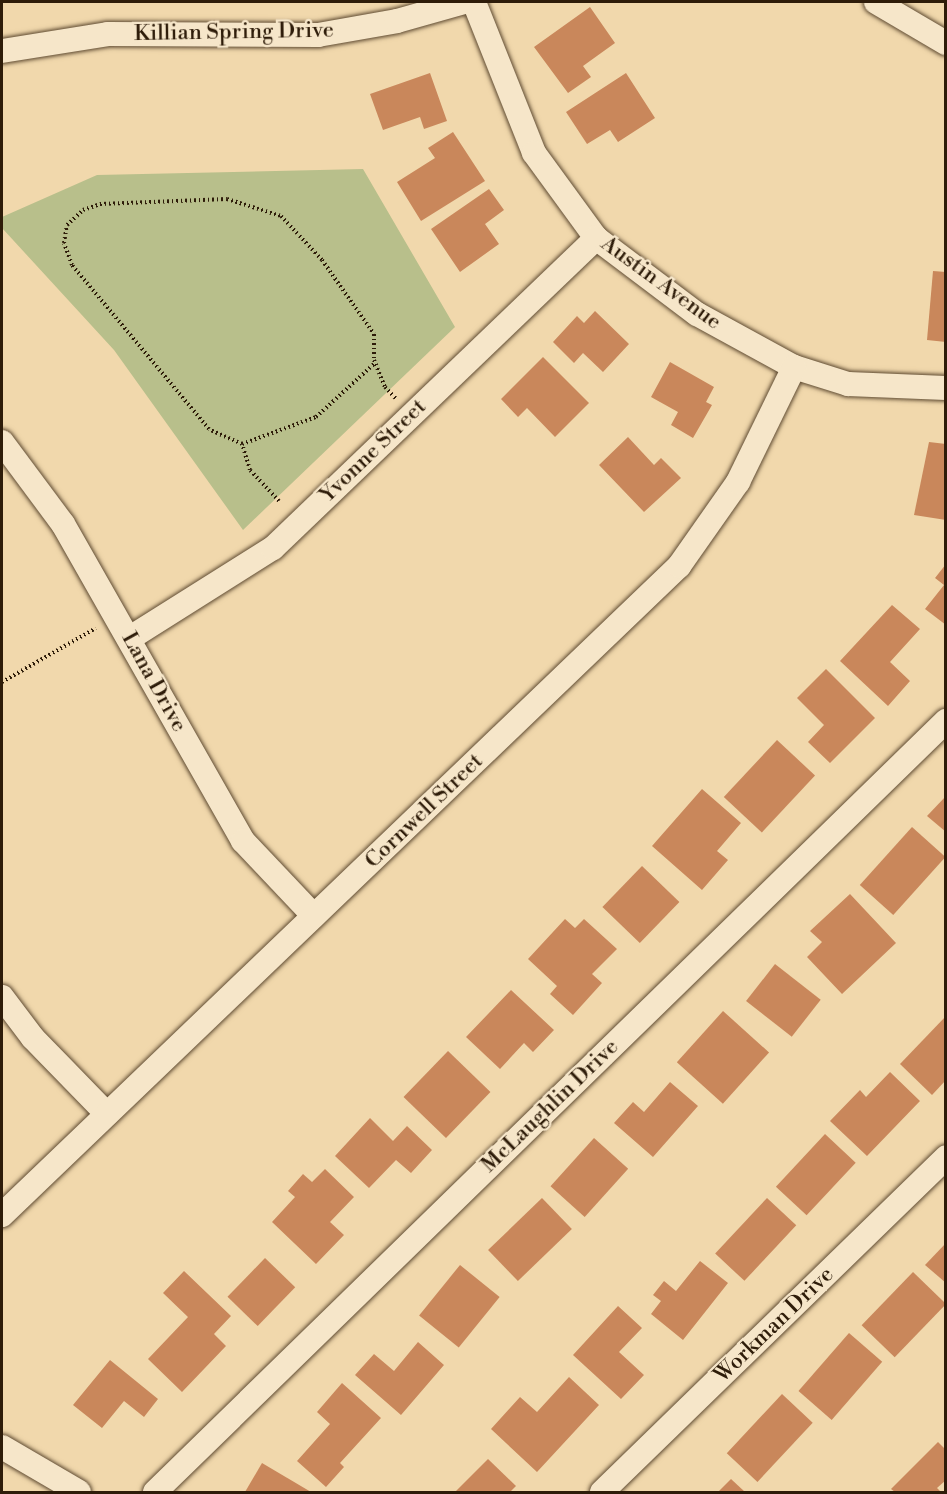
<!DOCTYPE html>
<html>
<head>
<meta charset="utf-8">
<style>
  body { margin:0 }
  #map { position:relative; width:947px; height:1494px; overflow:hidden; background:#f1d8ac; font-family:"Libre Bodoni",serif }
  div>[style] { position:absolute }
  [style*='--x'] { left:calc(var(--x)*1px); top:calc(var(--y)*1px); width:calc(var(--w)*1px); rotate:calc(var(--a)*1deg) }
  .green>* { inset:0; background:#b8bf8b }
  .building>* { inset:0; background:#c9875b; transform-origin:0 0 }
  .path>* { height:4px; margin-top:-2px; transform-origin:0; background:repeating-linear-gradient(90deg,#2e1c09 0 1.5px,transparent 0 4.5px) }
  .roads { filter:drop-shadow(0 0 2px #5f4b32) drop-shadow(0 0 2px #5f4b32) }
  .minor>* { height:24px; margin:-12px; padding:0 12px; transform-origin:12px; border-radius:12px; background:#f6e6c9 }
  span { translate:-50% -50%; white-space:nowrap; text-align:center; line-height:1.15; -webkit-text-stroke:4.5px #f6e6c9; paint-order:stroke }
  .street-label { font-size:22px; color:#2e1c09 }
  .frame { position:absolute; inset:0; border:3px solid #2e1c09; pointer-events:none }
</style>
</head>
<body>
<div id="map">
  <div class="green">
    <div style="clip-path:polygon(363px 169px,455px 327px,243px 530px,114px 350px,2px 228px,2px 217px,97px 175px)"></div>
  </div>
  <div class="building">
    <div style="clip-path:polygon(590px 7px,615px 43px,583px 66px,591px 77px,568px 93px,534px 47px)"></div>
    <div style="clip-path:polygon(430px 73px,447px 121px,424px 129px,420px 117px,383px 130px,370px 94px)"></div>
    <div style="clip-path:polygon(626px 73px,655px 118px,618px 142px,610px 130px,587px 144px,566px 112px)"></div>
    <div style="clip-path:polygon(453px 132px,485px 181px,421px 221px,397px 182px,435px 158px,428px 148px)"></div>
    <div style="clip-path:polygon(489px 189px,504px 210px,485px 224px,499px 244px,460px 272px,431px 229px)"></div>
    <div style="clip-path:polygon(933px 271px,946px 272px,946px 342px,927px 340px)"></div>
    <div style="clip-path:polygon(595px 311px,629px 344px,603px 372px,583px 353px,574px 363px,553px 342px,577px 316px,584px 323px)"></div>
    <div style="clip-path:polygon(543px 357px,589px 403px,555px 437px,527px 408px,518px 417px,501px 399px)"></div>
    <div style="clip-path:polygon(670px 362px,714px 387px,706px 402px,712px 405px,693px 438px,671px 425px,678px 412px,651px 397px)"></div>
    <div style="clip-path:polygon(628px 437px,654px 465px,661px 458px,681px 478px,644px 512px,599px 465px)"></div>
    <div style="clip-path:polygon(929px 442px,946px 444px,946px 520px,914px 515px)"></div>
    <div style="clip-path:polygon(946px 564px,946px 625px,925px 609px,944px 585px,935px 578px)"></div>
    <div style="clip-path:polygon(892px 605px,920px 629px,890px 662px,910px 681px,888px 706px,840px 661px)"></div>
    <div style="clip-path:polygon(826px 669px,875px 718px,830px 763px,808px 742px,824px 725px,797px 698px)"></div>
    <div style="left:777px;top:740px;width:52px;height:78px;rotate:43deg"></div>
    <div style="clip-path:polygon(702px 789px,741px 823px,717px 851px,728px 860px,702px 890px,652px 846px)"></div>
    <div style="clip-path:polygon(946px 796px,946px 832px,927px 816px)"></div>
    <div style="left:912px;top:827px;width:45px;height:78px;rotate:42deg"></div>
    <div style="left:642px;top:866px;width:52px;height:57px;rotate:44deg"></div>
    <div style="clip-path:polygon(850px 894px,896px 943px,842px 994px,807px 957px,822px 942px,810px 931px)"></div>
    <div style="clip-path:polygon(565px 919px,575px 928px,584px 919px,617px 949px,592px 974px,602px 983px,573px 1015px,550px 994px,557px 986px,528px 959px)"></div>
    <div style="left:775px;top:964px;width:58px;height:47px;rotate:38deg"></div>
    <div style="clip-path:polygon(511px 990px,554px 1030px,533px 1052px,524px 1043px,500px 1069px,466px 1037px)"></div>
    <div style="left:723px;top:1011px;width:62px;height:69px;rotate:42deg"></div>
    <div style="clip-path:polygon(946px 1016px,946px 1080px,932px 1095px,900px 1064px)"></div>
    <div style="left:448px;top:1051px;width:59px;height:64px;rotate:44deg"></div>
    <div style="clip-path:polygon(890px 1072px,920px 1101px,867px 1156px,830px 1121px,860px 1090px,866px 1097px)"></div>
    <div style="clip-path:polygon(670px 1082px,698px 1106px,653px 1157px,614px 1123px,633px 1102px,644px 1112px)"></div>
    <div style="clip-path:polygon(370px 1118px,393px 1141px,407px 1126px,432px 1150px,411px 1173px,396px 1160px,369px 1188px,335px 1156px)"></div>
    <div style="left:825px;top:1134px;width:42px;height:72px;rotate:43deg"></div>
    <div style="left:594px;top:1138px;width:46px;height:65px;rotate:42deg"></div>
    <div style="clip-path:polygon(325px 1169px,354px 1197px,330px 1222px,344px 1235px,316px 1264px,272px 1222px,295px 1197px,288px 1191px,303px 1174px,312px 1182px)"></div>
    <div style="left:542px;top:1198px;width:43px;height:75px;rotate:46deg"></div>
    <div style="left:767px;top:1198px;width:40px;height:76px;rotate:43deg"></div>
    <div style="clip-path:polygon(946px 1243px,946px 1283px,925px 1265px)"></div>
    <div style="left:265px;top:1258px;width:42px;height:54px;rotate:44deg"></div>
    <div style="clip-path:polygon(700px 1261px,728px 1283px,683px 1340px,651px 1314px,661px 1301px,653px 1295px,664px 1281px,676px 1291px)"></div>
    <div style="left:460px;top:1265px;width:51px;height:65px;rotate:39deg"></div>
    <div style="clip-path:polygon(184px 1271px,231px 1316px,214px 1334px,226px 1346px,182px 1392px,148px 1359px,188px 1317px,163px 1293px)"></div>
    <div style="left:913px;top:1272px;width:46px;height:74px;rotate:44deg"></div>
    <div style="clip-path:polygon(618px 1306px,642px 1328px,619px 1352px,644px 1375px,621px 1399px,573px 1355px)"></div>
    <div style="left:849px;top:1333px;width:44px;height:77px;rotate:41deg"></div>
    <div style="clip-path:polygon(418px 1342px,444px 1365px,401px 1415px,355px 1375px,374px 1354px,394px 1371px)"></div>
    <div style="clip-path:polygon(110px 1360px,158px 1399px,144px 1417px,124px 1401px,102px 1428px,73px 1405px)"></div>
    <div style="clip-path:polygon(569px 1377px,599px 1405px,537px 1472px,491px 1429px,520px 1397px,537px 1412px)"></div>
    <div style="clip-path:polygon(342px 1383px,381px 1418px,340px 1463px,344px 1467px,326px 1487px,297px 1461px,330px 1424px,317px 1412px)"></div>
    <div style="left:782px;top:1394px;width:42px;height:81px;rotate:43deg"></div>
    <div style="clip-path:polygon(938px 1442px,946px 1450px,946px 1480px,937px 1488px,941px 1492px,895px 1492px,891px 1489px)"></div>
    <div style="clip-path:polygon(488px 1459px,516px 1486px,510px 1492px,455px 1492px)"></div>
    <div style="clip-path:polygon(262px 1463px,311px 1492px,245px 1492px)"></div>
    <div style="clip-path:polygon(731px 1479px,745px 1492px,718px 1492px)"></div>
  </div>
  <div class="path">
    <div style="--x:242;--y:444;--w:79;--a:-20"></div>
    <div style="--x:316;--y:417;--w:80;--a:-42.5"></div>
    <div style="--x:279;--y:501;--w:42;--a:-133.1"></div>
    <div style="--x:250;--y:470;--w:27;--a:-107"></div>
    <div style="--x:242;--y:444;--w:36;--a:-156"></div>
    <div style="--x:209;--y:429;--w:214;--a:-129.9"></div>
    <div style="--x:72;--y:265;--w:23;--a:-110"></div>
    <div style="--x:64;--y:243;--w:18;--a:-81"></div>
    <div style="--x:67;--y:225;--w:22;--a:-43"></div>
    <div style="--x:83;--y:210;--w:18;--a:-19"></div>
    <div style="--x:100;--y:204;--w:127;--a:-2.3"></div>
    <div style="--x:227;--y:199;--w:57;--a:17.5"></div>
    <div style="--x:281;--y:216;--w:60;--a:47"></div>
    <div style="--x:322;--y:260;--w:90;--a:54.9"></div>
    <div style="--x:374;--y:334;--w:26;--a:90"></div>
    <div style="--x:374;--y:360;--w:29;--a:68"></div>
    <div style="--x:385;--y:387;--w:16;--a:47"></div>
    <div style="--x:2;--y:682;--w:108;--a:-29.9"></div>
  </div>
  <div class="roads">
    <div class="minor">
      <div style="--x:474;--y:2;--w:162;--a:68.3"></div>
      <div style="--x:534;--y:153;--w:105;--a:53.9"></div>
      <div style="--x:596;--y:238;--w:126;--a:37"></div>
      <div style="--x:697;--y:314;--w:111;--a:28.7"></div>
      <div style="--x:794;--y:367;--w:57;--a:17.5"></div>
      <div style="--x:848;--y:384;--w:98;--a:2.3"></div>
      <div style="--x:876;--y:2;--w:81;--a:30.4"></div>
      <div style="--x:2;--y:51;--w:107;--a:-9.1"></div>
      <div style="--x:108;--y:34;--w:210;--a:0.3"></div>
      <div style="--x:318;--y:35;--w:80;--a:-10"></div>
      <div style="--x:397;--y:21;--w:70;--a:-15.8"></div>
      <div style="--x:2;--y:442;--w:102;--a:53.4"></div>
      <div style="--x:63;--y:524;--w:365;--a:60.4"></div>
      <div style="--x:243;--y:841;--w:103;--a:46.6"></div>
      <div style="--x:130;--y:638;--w:169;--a:-32.2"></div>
      <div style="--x:273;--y:548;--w:448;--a:-43.8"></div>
      <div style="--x:2;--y:997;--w:51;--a:52.9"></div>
      <div style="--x:33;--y:1038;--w:106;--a:45.8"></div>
      <div style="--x:2;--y:1215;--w:938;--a:-43.79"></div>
      <div style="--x:679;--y:566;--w:103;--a:-54.9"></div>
      <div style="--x:738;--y:482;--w:128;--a:-64"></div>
      <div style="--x:2;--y:1447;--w:89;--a:30.3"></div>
      <div style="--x:155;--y:1492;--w:1105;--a:-44.27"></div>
      <div style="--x:602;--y:1492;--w:480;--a:-44.2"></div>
    </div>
  </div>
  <div class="street-label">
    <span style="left:234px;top:32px;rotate:-1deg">Killian Spring Drive</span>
    <span style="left:661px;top:283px;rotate:36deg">Austin Avenue</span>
    <span style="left:373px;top:451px;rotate:-44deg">Yvonne Street</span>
    <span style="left:154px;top:682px;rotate:61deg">Lana Drive</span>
    <span style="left:424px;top:811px;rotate:-44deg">Cornwell Street</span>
    <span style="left:550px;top:1106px;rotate:-44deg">McLaughlin Drive</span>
    <span style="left:774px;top:1325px;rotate:-44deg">Workman Drive</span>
  </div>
  <div class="frame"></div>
</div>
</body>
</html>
